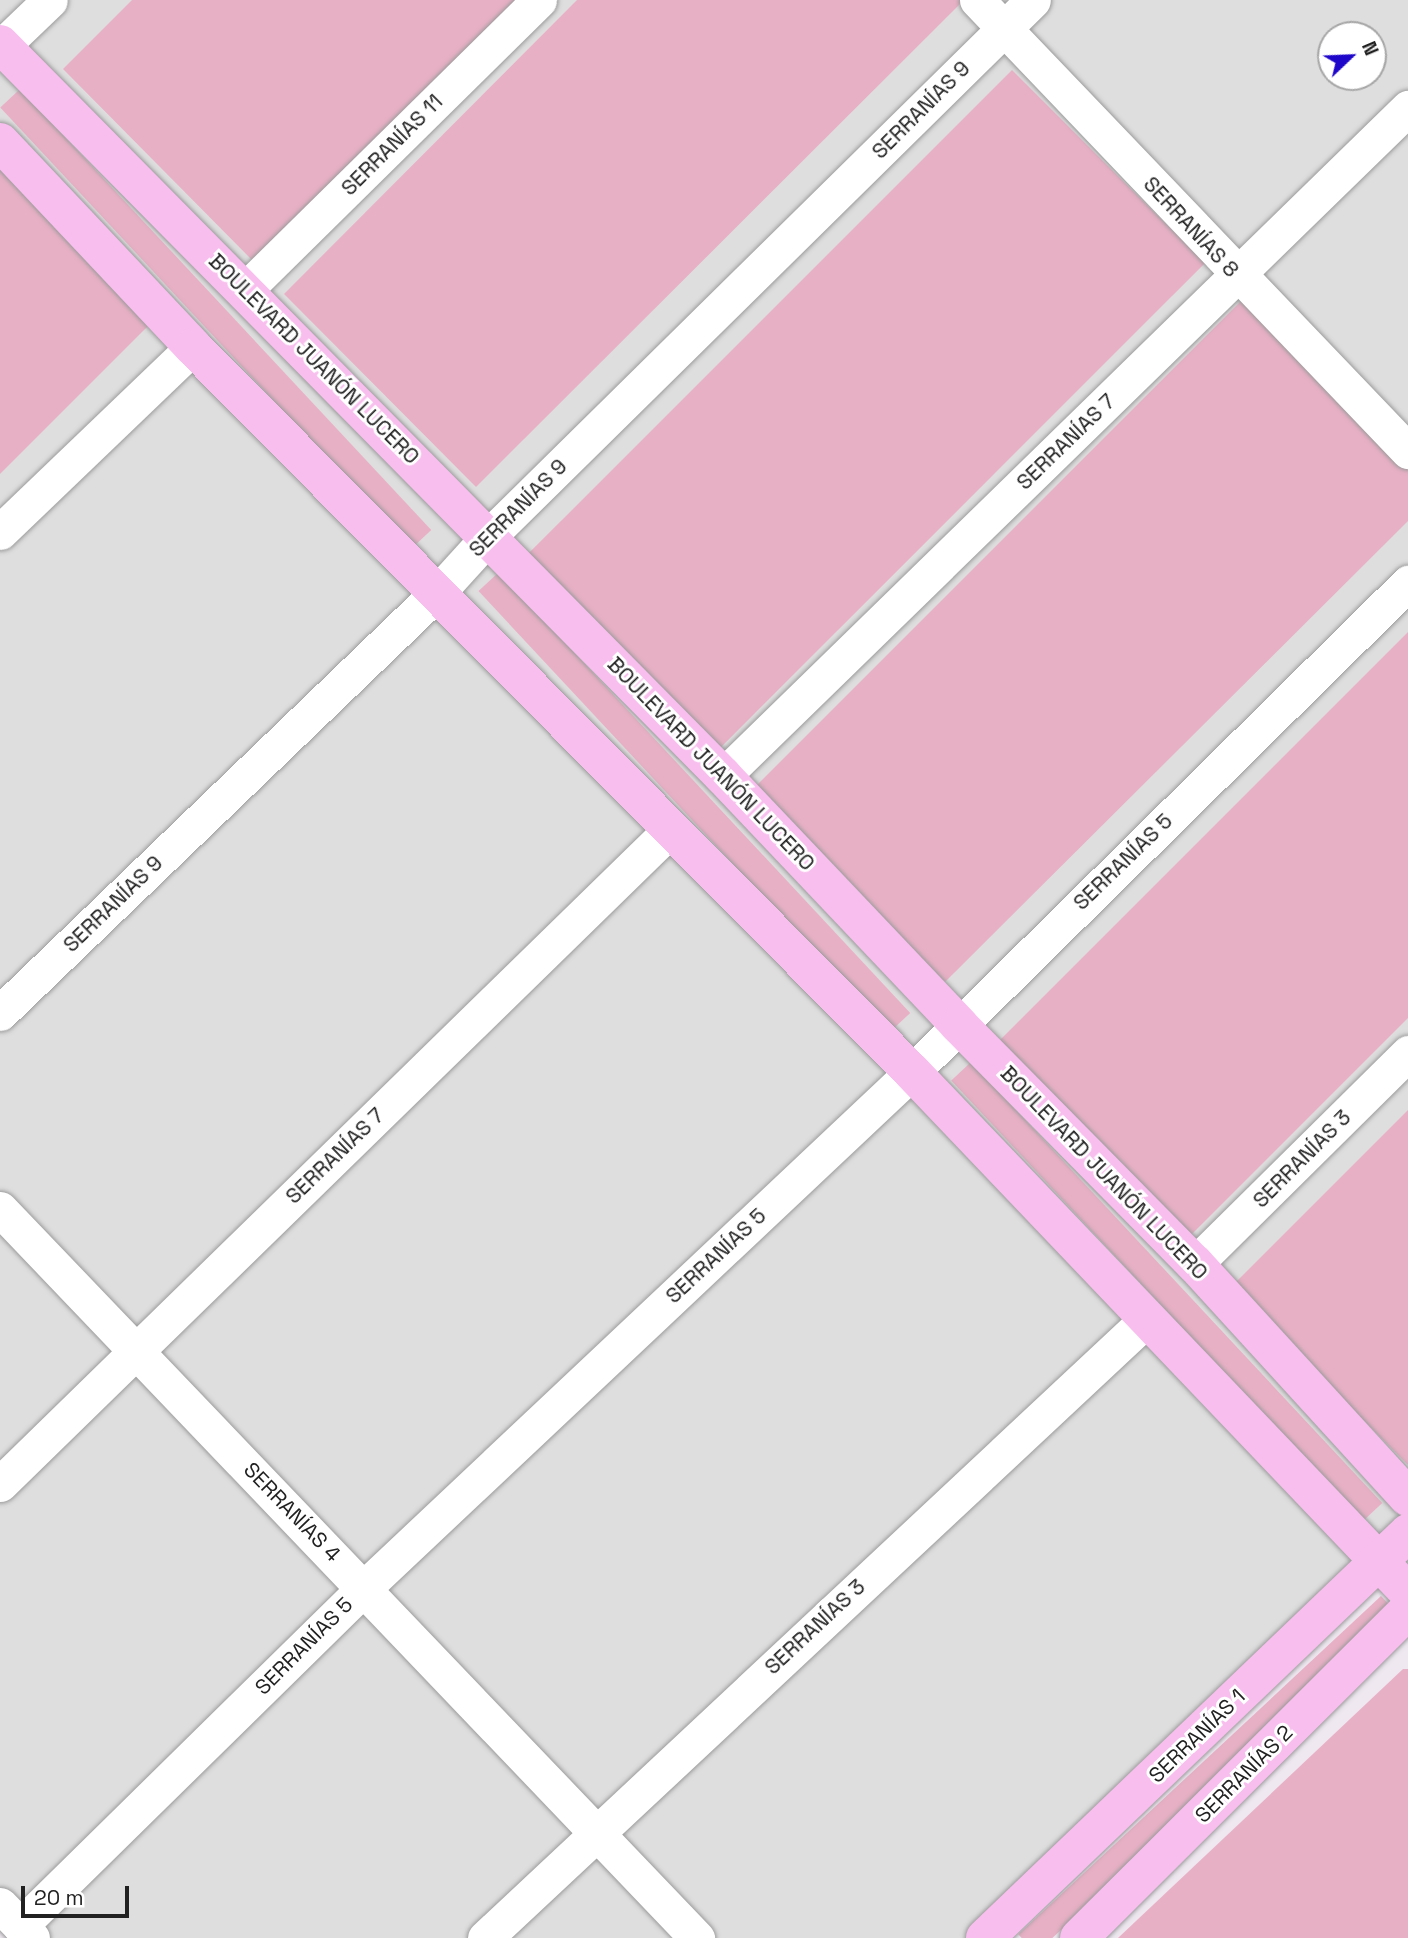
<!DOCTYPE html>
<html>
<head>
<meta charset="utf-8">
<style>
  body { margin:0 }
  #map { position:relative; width:1408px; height:1938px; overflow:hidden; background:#efe8f1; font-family:"Space Grotesk",sans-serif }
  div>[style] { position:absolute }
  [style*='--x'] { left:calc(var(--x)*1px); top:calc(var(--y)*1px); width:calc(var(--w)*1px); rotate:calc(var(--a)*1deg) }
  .residential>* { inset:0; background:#dededf }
  .grass>* { inset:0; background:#e8b0c5; transform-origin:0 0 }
  .roads { filter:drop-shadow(0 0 2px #9b9b9b) drop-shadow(0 0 2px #9b9b9b) }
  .street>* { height:35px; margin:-17.5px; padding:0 17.5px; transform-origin:17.5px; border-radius:17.5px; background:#fff }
  .secondary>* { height:38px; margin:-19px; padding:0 19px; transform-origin:19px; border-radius:19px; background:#f8beee }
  span { translate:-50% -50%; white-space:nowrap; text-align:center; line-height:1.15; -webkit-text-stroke:6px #fff; paint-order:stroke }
  .street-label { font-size:21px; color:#212121 }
  .north { position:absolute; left:1317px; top:21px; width:70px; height:70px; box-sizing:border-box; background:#fff; border:2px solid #a6a6a6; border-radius:50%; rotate:67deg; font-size:19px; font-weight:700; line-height:28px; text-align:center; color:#212121 }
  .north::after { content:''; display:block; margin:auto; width:24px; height:32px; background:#1f07ca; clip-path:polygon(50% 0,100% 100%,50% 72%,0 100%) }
  .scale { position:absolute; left:21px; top:1886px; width:108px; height:32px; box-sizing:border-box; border:4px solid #212121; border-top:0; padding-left:9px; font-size:21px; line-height:24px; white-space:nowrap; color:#212121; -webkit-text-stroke:5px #fff; paint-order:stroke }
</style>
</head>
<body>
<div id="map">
  <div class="residential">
    <div style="clip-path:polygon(evenodd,0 0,1408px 0,1408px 1527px,982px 1938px,18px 1938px,0 1922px,0 0,1331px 35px,1373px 35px,1373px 77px,1331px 77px,1331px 35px)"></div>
  </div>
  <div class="grass">
    <div style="clip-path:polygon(132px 0,518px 0,255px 263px,63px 69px)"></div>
    <div style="clip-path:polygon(577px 0,964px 0,476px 487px,284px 294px)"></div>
    <div style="left:1012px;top:70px;width:273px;height:691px;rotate:45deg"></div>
    <div style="left:20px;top:89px;width:603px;height:27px;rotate:47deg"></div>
    <div style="clip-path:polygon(0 164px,154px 320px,0 474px)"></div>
    <div style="clip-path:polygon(1241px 301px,1408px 469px,1408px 521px,945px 982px,753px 789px)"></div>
    <div style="left:499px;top:572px;width:603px;height:28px;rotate:47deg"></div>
    <div style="clip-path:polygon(1408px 632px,1408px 1018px,1186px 1240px,994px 1046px)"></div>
    <div style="left:971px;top:1062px;width:603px;height:27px;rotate:47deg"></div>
    <div style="clip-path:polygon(1408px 1110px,1408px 1465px,1231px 1287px)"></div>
    <div style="left:1381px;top:1596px;width:26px;height:496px;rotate:47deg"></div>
    <div style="clip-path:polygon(1403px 1669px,1408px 1669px,1408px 1938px,1118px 1938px)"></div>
  </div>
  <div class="roads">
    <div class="street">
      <div style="--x:977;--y:0;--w:624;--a:46.3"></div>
      <div style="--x:0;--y:48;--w:69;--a:-43.8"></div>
      <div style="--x:245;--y:290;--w:413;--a:-44.6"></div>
      <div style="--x:0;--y:532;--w:267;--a:-43.8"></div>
      <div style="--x:723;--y:776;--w:957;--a:-44.28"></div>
      <div style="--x:0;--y:1013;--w:609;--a:-43.87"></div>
      <div style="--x:439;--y:591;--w:76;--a:-47.7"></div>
      <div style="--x:490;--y:535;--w:762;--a:-44.57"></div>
      <div style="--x:0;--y:1209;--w:1009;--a:46.29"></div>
      <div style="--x:1195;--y:1264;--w:300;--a:-44.7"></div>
      <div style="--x:0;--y:1484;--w:936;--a:-44.31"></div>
      <div style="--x:0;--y:1905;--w:46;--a:45.9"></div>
      <div style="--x:20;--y:1926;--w:482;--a:-44.5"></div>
      <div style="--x:364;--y:1588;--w:753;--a:-43.28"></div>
      <div style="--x:912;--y:1072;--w:697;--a:-44.59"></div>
      <div style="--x:485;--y:1938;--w:906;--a:-43.08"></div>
    </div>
    <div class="secondary">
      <div style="--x:0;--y:44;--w:1029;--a:45.35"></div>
      <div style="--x:723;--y:776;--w:342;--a:46.5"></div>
      <div style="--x:958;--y:1024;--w:337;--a:45.4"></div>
      <div style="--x:1195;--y:1264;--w:316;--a:47.6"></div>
      <div style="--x:0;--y:142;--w:282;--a:46.7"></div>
      <div style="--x:193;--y:347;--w:1021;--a:45.24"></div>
      <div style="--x:912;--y:1072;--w:719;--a:46.35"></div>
      <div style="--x:985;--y:1938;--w:586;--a:-43.75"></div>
      <div style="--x:1079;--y:1938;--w:465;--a:-44.9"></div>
    </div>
  </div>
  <div class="street-label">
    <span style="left:921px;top:110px;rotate:-45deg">SERRANÍAS 9</span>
    <span style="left:392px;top:145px;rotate:-45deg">SERRANÍAS 11</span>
    <span style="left:1191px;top:227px;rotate:47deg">SERRANÍAS 8</span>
    <span style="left:314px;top:359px;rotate:45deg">BOULEVARD JUANÓN LUCERO</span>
    <span style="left:1066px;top:442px;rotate:-44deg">SERRANÍAS 7</span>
    <span style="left:518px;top:508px;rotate:-45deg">SERRANÍAS 9</span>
    <span style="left:711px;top:764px;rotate:46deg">BOULEVARD JUANÓN LUCERO</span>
    <span style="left:1123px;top:862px;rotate:-44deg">SERRANÍAS 5</span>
    <span style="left:113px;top:904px;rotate:-44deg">SERRANÍAS 9</span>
    <span style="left:335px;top:1156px;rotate:-44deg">SERRANÍAS 7</span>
    <span style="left:1302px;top:1159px;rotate:-45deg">SERRANÍAS 3</span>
    <span style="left:1104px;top:1173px;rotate:46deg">BOULEVARD JUANÓN LUCERO</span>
    <span style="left:716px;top:1256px;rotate:-43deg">SERRANÍAS 5</span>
    <span style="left:292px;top:1512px;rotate:46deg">SERRANÍAS 4</span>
    <span style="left:815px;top:1627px;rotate:-43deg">SERRANÍAS 3</span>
    <span style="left:304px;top:1646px;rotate:-45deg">SERRANÍAS 5</span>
    <span style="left:1197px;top:1736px;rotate:-44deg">SERRANÍAS 1</span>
    <span style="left:1244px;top:1774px;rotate:-45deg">SERRANÍAS 2</span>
  </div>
  <div class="north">N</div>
  <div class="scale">20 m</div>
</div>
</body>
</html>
